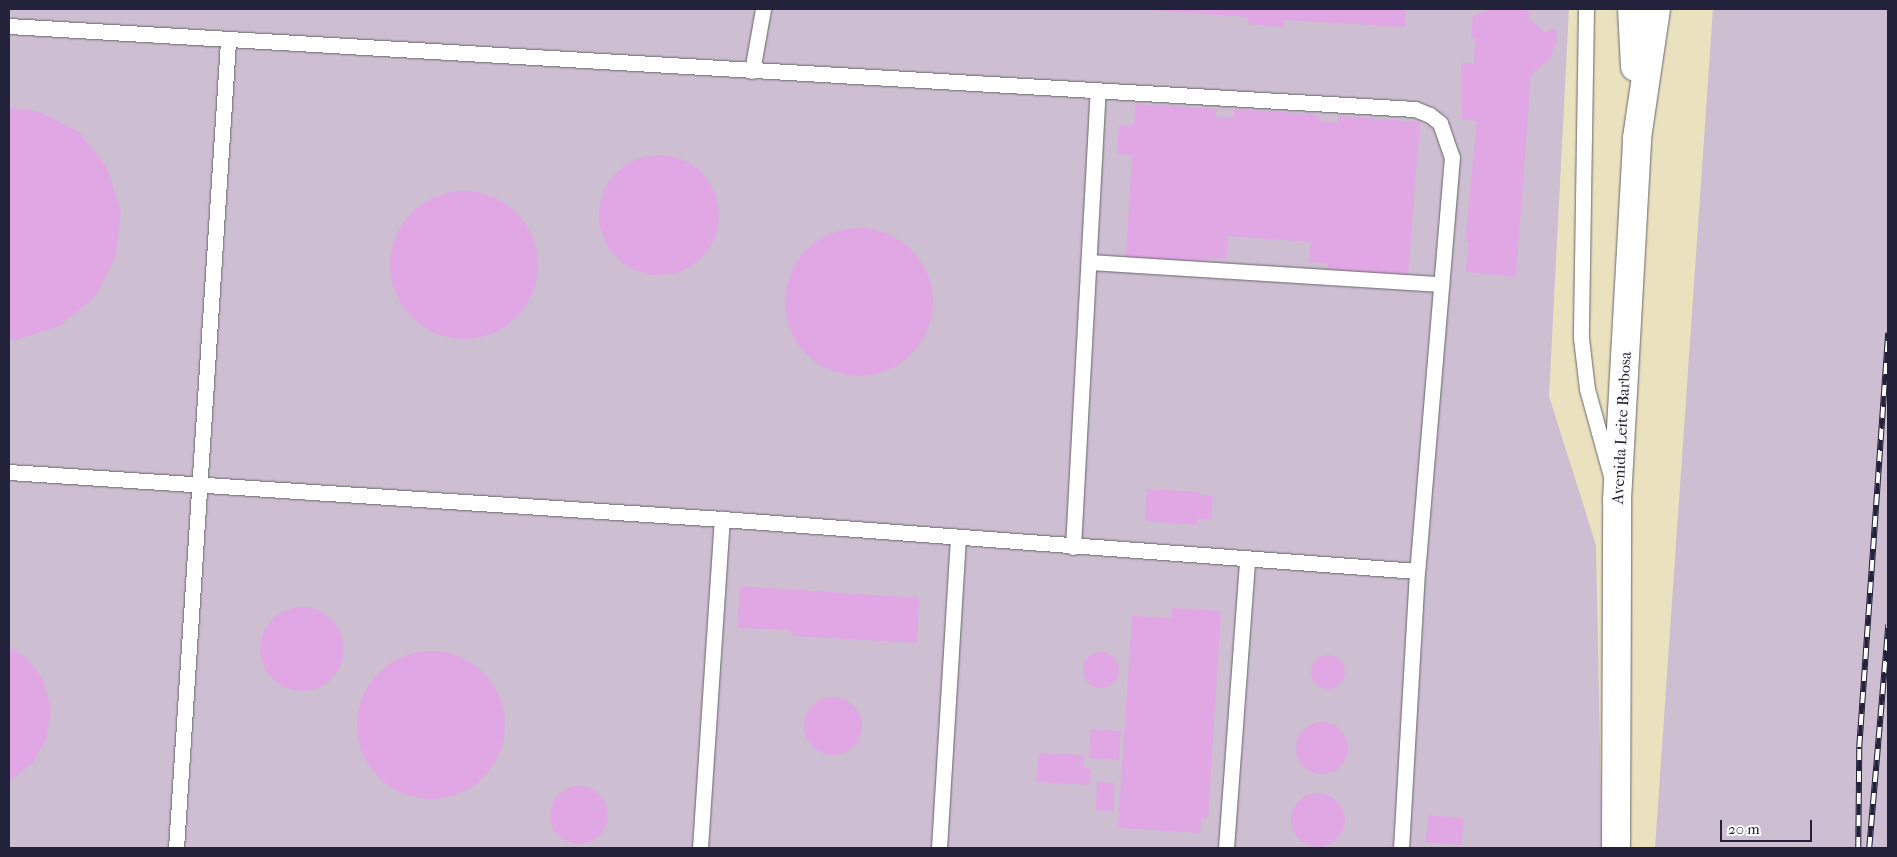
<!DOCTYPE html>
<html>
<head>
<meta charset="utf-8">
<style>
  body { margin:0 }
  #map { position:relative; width:1897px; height:857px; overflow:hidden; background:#eae1bf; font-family:"IM FELL French Canon",serif }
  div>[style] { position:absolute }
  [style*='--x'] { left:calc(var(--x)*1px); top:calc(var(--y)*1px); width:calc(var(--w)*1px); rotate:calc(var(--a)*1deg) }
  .industrial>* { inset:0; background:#cdbed2 }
  .building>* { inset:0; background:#e0a7e4; transform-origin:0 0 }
  .round { border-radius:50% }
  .roads { filter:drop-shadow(0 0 1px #686569) drop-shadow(0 0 1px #686569) }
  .lane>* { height:15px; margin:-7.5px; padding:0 7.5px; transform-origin:7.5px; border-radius:7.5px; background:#fff }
  .street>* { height:28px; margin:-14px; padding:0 14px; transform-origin:14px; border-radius:14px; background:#fff }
  .rail>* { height:5.5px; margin-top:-2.75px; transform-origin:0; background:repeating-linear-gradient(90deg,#fff 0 11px,#22223b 0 22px); box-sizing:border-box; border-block:1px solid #22223b }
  span { translate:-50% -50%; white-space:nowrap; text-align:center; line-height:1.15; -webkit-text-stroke:5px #fff; paint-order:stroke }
  .street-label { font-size:16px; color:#22223b }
  .frame { position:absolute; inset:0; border:10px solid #22223b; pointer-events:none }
  .scale { position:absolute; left:1720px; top:820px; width:92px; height:22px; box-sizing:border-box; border:2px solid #22223b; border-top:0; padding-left:6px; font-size:15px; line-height:18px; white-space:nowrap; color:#22223b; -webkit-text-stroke:4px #fff; paint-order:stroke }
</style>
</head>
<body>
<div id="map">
  <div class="industrial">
    <div style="clip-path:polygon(9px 9px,1569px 9px,1549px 396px,1596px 545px,1602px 848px,9px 848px)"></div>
    <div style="clip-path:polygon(1713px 9px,1888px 9px,1888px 848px,1655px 848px)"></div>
  </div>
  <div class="building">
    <div style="clip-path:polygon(1133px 9px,1406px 9px,1405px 27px,1284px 20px,1283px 27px,1248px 24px,1248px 17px)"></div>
    <div style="clip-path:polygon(1493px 9px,1525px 9px,1530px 13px,1527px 17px,1546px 33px,1552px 28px,1558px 34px,1551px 58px,1531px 74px,1516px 277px,1466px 272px,1468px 242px,1465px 242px,1477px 121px,1462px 119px,1461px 63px,1474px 64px,1475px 39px,1471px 38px,1473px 16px)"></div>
    <div style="clip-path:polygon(1136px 104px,1217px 109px,1216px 117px,1234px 118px,1234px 109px,1319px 115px,1320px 121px,1337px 123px,1337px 116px,1420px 122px,1408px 277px,1328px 271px,1328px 263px,1309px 262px,1311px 242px,1228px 236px,1226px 259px,1208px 258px,1208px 264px,1126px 259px,1132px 155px,1117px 154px,1119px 125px,1134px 126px)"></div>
    <div style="clip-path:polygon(9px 108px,38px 111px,79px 132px,107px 167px,121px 211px,116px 256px,95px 297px,59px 326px,16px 340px,9px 339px)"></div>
    <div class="round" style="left:599px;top:155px;width:120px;height:120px"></div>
    <div class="round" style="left:390px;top:191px;width:148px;height:148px"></div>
    <div class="round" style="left:785px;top:228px;width:148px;height:148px"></div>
    <div style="clip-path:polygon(1147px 489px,1200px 492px,1200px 495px,1213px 496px,1211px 520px,1197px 519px,1197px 525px,1145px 521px)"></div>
    <div style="clip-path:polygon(740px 586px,919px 598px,917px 643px,792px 636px,791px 630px,737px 628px)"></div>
    <div class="round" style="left:260px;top:607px;width:84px;height:84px"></div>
    <div style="clip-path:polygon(1172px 608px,1221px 611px,1208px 819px,1201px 818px,1200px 833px,1118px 828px,1132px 616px,1171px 618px)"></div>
    <div style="clip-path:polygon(9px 647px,25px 656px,43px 679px,51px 708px,47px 737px,33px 763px,9px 781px)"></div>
    <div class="round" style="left:357px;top:651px;width:148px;height:148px"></div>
    <div class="round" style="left:1083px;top:652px;width:36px;height:36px"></div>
    <div class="round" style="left:1311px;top:655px;width:34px;height:34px"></div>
    <div class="round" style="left:804px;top:697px;width:58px;height:58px"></div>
    <div class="round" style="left:1296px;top:722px;width:52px;height:52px"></div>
    <div style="left:1091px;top:729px;width:30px;height:29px;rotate:4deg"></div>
    <div style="clip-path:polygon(1039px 753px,1084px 755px,1083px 768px,1091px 769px,1090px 785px,1036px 782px)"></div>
    <div style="left:1097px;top:782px;width:18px;height:28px;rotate:3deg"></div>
    <div class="round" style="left:550px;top:786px;width:58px;height:58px"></div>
    <div class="round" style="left:1291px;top:793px;width:54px;height:54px"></div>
    <div style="left:1428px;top:815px;width:36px;height:27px;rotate:5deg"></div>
  </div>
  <div class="roads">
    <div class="lane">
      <div style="--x:1586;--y:9;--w:329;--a:90.9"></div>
      <div style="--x:1581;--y:338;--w:51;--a:83.3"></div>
      <div style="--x:1587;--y:389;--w:90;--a:74.6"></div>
      <div style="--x:9;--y:26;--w:1408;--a:3.38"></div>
      <div style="--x:1415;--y:109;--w:16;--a:22"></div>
      <div style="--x:1430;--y:115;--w:13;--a:39"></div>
      <div style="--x:1440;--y:123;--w:36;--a:71"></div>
      <div style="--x:1452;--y:157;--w:415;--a:94.8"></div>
      <div style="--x:1417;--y:571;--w:277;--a:93.3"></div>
      <div style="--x:752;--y:71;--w:63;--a:-79.9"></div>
      <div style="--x:1089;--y:262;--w:353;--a:3.6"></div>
      <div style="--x:9;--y:472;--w:715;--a:3.77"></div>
      <div style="--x:722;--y:519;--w:697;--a:4.28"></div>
      <div style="--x:1073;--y:547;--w:457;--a:-86.9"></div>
      <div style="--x:176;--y:848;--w:809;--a:-86.31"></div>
      <div style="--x:700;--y:848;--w:330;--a:-86.2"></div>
      <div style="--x:939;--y:848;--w:310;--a:-86.5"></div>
      <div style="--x:1226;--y:848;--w:290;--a:-85.8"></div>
    </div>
    <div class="street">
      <div style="--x:1632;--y:9;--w:58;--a:87"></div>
      <div style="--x:1616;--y:848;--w:348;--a:-89.8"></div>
      <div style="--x:1617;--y:500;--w:363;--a:-86.8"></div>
      <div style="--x:1637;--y:138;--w:130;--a:-81.6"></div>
    </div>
  </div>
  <div class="rail">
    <div style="--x:1858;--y:848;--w:101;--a:-89.4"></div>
    <div style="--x:1859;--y:747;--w:415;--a:-86"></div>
    <div style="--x:1869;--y:848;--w:224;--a:-85.1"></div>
  </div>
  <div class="street-label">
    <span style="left:1622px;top:428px;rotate:-87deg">Avenida Leite Barbosa</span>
  </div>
  <div class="frame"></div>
  <div class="scale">20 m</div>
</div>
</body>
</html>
